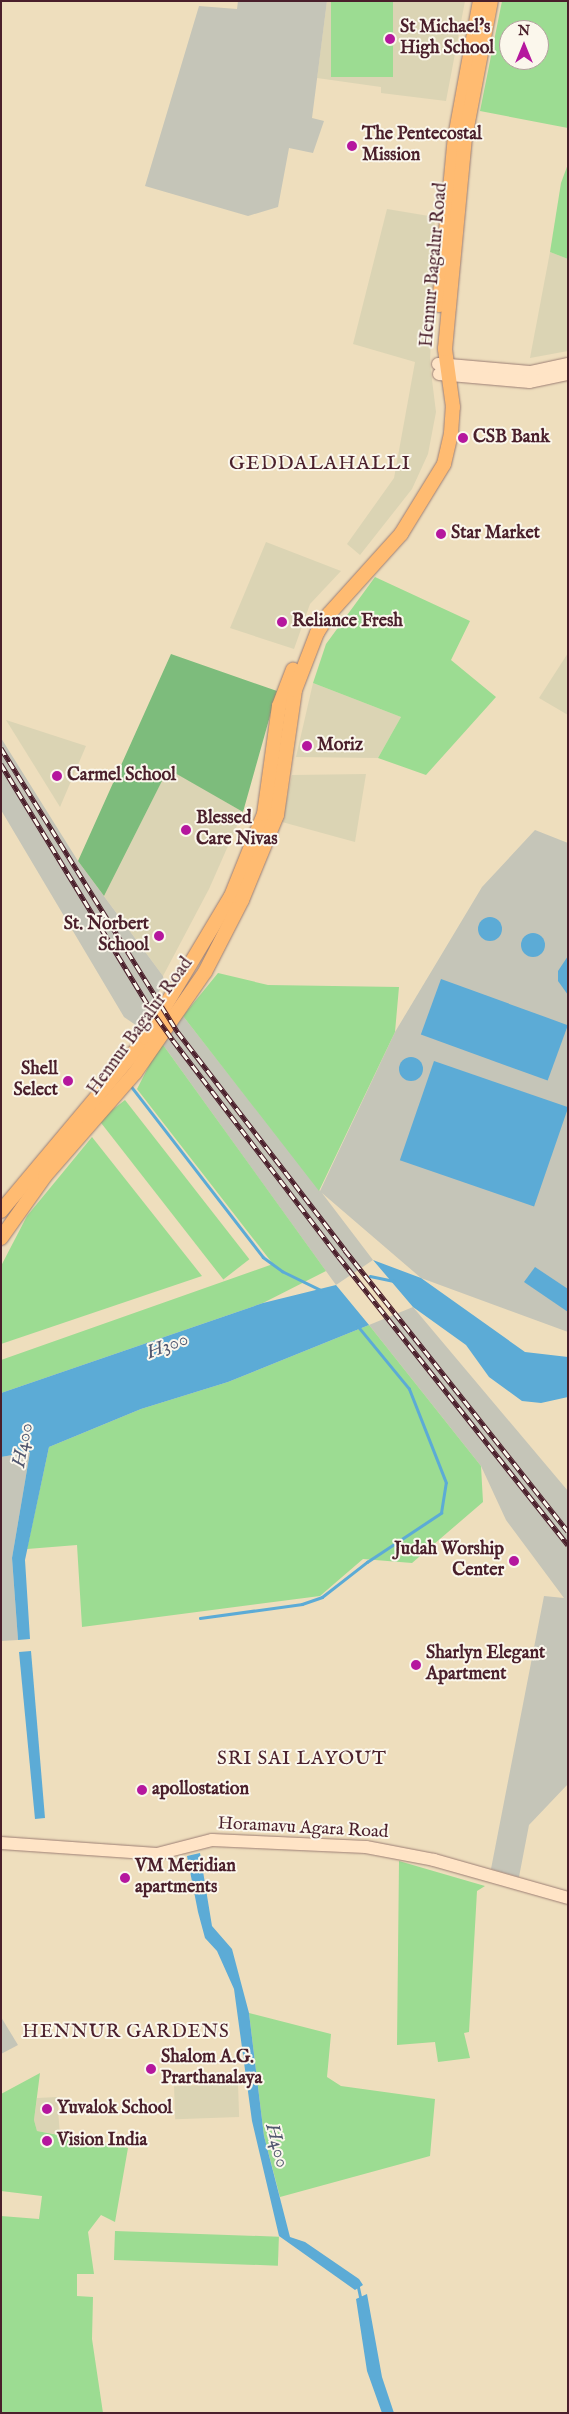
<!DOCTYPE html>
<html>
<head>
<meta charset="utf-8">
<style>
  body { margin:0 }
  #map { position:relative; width:569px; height:2414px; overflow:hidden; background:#eedebd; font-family:"IM FELL English",serif }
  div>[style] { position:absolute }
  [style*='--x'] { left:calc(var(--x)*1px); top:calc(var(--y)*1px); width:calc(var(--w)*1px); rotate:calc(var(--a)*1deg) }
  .built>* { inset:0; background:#dbd4b4; transform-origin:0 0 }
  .industrial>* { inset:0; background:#c5c5b8 }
  .green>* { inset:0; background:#9cdc92; transform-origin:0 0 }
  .forest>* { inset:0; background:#7dbc7c }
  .water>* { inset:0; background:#5cabd6; transform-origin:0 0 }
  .round { border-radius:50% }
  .stream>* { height:2.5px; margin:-1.25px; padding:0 1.25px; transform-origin:1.25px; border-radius:1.25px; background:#5cabd6 }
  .roads { filter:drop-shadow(0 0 1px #9c7e74) drop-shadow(0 0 1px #9c7e74) }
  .secondary>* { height:12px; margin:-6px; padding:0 6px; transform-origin:6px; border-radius:6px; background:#ffe4c6 }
  .primary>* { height:14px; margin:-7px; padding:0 7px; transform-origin:7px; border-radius:7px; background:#ffbb71 }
  .rail>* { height:4.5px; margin-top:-2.25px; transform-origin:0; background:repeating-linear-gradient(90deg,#fbf7ec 0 8px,#4a1f2b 0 16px); box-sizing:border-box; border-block:1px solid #4a1f2b }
  .dots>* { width:14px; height:14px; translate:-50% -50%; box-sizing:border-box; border:2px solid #fbf7ec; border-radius:50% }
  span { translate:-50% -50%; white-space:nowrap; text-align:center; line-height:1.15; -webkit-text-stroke:4px #fbf7ec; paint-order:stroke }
  .poi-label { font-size:18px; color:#4a1f2b; font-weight:700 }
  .left { translate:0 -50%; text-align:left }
  .right { translate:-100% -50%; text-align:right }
  .street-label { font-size:18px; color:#4a1f2b }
  .water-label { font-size:19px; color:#51576f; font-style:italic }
  .neighbourhood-label { font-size:19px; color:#4a1f2b; letter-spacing:1px }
  .quarter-label { font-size:20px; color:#4a1f2b; letter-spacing:1px }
  .frame { position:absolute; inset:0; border:2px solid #4a1f2b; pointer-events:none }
  .north { position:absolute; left:499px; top:20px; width:50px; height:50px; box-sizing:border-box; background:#fbf7ec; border:1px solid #b4a19f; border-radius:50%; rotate:0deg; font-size:14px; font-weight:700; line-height:20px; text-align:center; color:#4a1f2b }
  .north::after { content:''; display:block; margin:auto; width:18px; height:22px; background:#b5179e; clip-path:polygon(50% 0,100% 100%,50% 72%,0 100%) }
</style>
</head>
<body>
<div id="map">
  <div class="built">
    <div style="clip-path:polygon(327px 1px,465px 1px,446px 101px,381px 93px,381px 87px,317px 78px)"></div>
    <div style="clip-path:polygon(387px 209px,435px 217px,430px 364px,436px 412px,428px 454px,412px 489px,360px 555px,347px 544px,394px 478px,415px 362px,353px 344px)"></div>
    <div style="clip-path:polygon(550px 252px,568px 259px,568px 351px,530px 358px)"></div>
    <div style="clip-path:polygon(266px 542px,341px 571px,310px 604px,294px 649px,230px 628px)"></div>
    <div style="clip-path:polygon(568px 653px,568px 715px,539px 698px)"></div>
    <div style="clip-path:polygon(313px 683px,401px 717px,378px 758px,296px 757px)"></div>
    <div style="clip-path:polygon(6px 720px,86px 746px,60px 807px)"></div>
    <div style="clip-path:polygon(168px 768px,243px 812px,209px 889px,163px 976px,104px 896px)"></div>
    <div style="clip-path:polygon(366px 774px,355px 842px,282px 822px,292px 775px)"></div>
    <div style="left:238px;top:2084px;width:33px;height:64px;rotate:88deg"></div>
    <div style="clip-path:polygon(57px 2097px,60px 2135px,37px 2131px,34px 2120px,37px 2098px)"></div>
  </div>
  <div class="industrial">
    <div style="clip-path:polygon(238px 1px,327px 1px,312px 118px,324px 121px,313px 153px,289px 148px,278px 207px,248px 216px,145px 186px,199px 6px,237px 9px)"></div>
    <div style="clip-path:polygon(1px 738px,78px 861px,163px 976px,164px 982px,140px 1028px,124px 1017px,1px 810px)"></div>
    <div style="clip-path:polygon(535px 830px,568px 843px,568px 1332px,421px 1278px,322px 1193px,373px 1260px,336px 1285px,161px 1042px,183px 1016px,320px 1191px,395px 1032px,482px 887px)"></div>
    <div style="clip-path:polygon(413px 1307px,568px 1491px,568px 1784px,529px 1825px,519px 1877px,491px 1869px,544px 1596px,564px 1598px,506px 1520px,481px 1466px,369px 1325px)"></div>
    <div style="clip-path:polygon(30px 1452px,12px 1558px,18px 1640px,1px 1641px,1px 1457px)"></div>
    <div style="clip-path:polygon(1px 2017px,18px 2045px,1px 2054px)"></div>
  </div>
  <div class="green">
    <div style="left:331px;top:1px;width:62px;height:76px"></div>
    <div style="clip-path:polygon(evenodd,502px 1px,568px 1px,568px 128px,480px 111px,502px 1px,509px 30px,539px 30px,539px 60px,509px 60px,509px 30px)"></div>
    <div style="clip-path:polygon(568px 164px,568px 259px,550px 252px,561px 183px)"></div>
    <div style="clip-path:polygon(375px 577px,470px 621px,451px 660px,496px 697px,426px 775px,378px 758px,401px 717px,313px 683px,326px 644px)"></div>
    <div style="clip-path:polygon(218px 973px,268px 985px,399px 987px,395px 1032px,319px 1191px,183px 1016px)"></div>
    <div style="clip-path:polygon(161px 1042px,326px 1271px,263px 1303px,1px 1393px,1px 1360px,273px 1264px,137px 1089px)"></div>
    <div style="left:125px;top:1100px;width:202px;height:33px;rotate:52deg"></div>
    <div style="clip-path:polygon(92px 1137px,202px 1276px,1px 1344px,1px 1266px,27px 1216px)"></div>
    <div style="clip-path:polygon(369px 1325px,481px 1466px,483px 1502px,412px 1563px,363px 1559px,320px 1596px,82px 1627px,77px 1545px,27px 1549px,49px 1447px,141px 1409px,228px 1382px)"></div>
    <div style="clip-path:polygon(399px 1861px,485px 1886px,477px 1891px,469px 2032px,464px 2033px,470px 2058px,438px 2062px,435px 2042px,397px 2045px)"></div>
    <div style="clip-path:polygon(249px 2013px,331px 2034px,327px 2077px,341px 2086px,435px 2099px,430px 2156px,280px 2197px,264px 2136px)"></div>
    <div style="clip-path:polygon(40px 2073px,34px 2120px,37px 2131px,128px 2148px,115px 2222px,101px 2215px,88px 2232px,94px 2274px,77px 2274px,77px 2296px,93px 2297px,92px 2339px,103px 2413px,1px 2413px,1px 2216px,39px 2219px,42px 2196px,1px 2191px,1px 2094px)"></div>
    <div style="left:115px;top:2231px;width:164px;height:29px;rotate:2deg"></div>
  </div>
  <div class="forest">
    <div style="clip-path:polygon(171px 654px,277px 691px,243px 812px,168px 769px,104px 896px,78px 861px)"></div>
  </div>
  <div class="water">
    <div class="round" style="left:478px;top:917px;width:24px;height:24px"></div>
    <div class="round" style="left:521px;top:933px;width:24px;height:24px"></div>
    <div style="clip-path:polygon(568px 956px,568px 995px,558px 981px,558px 971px)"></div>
    <div style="left:441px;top:979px;width:135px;height:59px;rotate:20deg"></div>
    <div class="round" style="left:399px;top:1057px;width:24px;height:24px"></div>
    <div style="left:434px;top:1061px;width:142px;height:105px;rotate:19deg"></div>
    <div style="clip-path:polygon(373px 1260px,421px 1278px,525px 1352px,568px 1357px,568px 1397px,541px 1403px,522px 1401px,489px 1377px,466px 1345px,413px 1307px)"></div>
    <div style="clip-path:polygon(535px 1267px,568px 1289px,568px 1312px,524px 1282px)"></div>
    <div style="clip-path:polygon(336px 1285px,369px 1325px,228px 1382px,141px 1409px,49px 1447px,25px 1560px,30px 1639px,18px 1640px,12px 1558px,30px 1452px,1px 1457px,1px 1393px,263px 1303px)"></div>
    <div style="clip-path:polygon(31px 1651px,45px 1818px,35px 1819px,19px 1652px)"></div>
    <div style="clip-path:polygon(200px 1853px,212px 1926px,232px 1949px,249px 2013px,264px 2136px,290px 2237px,305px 2242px,359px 2279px,363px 2285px,355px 2290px,279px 2236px,252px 2121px,234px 1989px,217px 1951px,205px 1938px,198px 1912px,187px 1856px)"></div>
    <div style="clip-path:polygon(367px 2294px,382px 2377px,394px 2413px,382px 2413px,367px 2371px,356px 2299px)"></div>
  </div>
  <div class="stream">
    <div style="--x:131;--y:1086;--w:216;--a:52.3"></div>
    <div style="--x:263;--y:1257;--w:24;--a:36"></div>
    <div style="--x:282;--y:1271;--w:43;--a:26"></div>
    <div style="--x:370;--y:1276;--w:24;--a:12"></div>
    <div style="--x:200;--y:1618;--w:103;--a:-7.8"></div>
    <div style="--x:302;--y:1604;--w:21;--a:-19"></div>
    <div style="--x:322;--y:1597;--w:57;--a:-37.9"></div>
    <div style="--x:367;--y:1562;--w:89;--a:-33.5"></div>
    <div style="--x:441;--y:1513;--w:30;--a:-81"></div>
    <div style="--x:446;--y:1483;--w:101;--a:-111.5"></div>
    <div style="--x:409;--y:1389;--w:80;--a:-129.4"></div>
    <div style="--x:358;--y:2285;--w:14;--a:78"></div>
  </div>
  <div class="roads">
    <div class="secondary">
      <div style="--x:438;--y:364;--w:92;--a:5"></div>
      <div style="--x:530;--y:372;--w:39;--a:-12"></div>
      <div style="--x:439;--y:374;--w:91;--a:5"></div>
      <div style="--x:530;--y:382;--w:39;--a:-12"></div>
      <div style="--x:1;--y:1843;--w:156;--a:4"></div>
      <div style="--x:157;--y:1854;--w:57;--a:-14.3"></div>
      <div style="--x:212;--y:1840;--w:154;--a:2.6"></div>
      <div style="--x:366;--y:1847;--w:69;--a:10.8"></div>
      <div style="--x:434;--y:1860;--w:139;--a:15.8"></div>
    </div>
    <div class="primary">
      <div style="--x:439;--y:305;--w:169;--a:-84.6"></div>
      <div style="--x:455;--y:137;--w:138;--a:-79.6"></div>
      <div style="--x:1;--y:1211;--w:226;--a:-50"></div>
      <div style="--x:146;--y:1038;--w:165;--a:-59.1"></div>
      <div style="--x:231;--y:896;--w:88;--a:-68.1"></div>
      <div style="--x:264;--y:814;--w:109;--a:-82.1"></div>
      <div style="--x:279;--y:706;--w:39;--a:-69"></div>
      <div style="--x:1;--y:1238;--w:76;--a:-54.6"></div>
      <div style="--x:45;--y:1176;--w:137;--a:-48.9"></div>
      <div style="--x:135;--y:1073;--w:123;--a:-55.3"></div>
      <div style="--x:205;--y:972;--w:81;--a:-62.8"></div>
      <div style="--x:242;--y:900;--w:92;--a:-67.6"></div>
      <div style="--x:277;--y:815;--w:126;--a:-81.8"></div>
      <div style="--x:295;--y:690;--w:61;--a:-68.9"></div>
      <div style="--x:317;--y:633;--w:22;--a:-58"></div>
      <div style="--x:329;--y:614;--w:108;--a:-48"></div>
      <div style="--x:401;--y:534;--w:82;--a:-58.4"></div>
      <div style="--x:444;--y:464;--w:32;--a:-77"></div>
      <div style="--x:451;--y:433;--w:26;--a:-86"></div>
      <div style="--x:453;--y:407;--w:59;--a:-97.9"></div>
      <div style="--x:445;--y:349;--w:212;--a:-84.6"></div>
      <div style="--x:465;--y:138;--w:139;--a:-79.3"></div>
    </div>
  </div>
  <div class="rail">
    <div style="--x:1;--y:748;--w:335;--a:58.1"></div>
    <div style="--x:178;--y:1032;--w:275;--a:52.5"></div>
    <div style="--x:345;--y:1250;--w:359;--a:51.6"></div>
    <div style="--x:1;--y:764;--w:282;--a:58.6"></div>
    <div style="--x:148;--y:1005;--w:43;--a:54.5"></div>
    <div style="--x:173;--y:1040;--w:273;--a:52.6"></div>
    <div style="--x:339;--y:1257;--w:368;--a:51.5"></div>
  </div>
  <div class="dots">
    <div style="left:390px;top:39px;background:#b5179e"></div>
    <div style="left:352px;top:146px;background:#b5179e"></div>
    <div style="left:463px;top:438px;background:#b5179e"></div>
    <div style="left:441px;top:534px;background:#b5179e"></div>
    <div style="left:282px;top:622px;background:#b5179e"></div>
    <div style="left:307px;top:746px;background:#b5179e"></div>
    <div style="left:57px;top:776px;background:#b5179e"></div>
    <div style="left:186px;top:830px;background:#b5179e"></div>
    <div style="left:159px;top:936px;background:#b5179e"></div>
    <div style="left:68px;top:1081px;background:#b5179e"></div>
    <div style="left:514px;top:1561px;background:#b5179e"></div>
    <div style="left:416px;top:1665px;background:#b5179e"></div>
    <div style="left:142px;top:1790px;background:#b5179e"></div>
    <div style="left:125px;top:1878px;background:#b5179e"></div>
    <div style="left:151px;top:2069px;background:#b5179e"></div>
    <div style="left:47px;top:2109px;background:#b5179e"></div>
    <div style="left:47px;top:2141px;background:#b5179e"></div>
  </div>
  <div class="poi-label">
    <span class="left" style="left:400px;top:39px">St Michael's<br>High School</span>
    <span class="left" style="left:362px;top:146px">The Pentecostal<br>Mission</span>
    <span class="left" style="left:473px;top:438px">CSB Bank</span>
    <span class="left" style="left:451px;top:534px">Star Market</span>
    <span class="left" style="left:292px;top:622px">Reliance Fresh</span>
    <span class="left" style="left:317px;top:746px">Moriz</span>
    <span class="left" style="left:67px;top:776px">Carmel School</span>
    <span class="left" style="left:196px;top:830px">Blessed<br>Care Nivas</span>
    <span class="right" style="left:149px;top:936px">St. Norbert<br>School</span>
    <span class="right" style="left:58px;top:1081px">Shell<br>Select</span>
    <span class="right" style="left:504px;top:1561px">Judah Worship<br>Center</span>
    <span class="left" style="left:426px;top:1665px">Sharlyn Elegant<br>Apartment</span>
    <span class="left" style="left:152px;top:1790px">apollostation</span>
    <span class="left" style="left:135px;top:1878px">VM Meridian<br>apartments</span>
    <span class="left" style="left:161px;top:2069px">Shalom A.G.<br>Prarthanalaya</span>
    <span class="left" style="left:57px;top:2109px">Yuvalok School</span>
    <span class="left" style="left:57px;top:2141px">Vision India</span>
  </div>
  <div class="street-label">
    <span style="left:435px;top:265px;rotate:-85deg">Hennur Bagalur Road</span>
    <span style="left:141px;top:1027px;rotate:-54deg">Hennur Bagalur Road</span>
    <span style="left:303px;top:1829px;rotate:3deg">Horamavu Agara Road</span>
  </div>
  <div class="water-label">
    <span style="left:168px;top:1347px;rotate:-21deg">H300</span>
    <span style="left:24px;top:1445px;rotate:-79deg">H400</span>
    <span style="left:276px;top:2146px;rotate:75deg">H400</span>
  </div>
  <div class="neighbourhood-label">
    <span style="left:302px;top:1760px">SRI SAI LAYOUT</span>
    <span style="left:126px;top:2033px">HENNUR GARDENS</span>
  </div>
  <div class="quarter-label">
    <span style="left:320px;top:463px">GEDDALAHALLI</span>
  </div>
  <div class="frame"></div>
  <div class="north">N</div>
</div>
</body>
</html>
